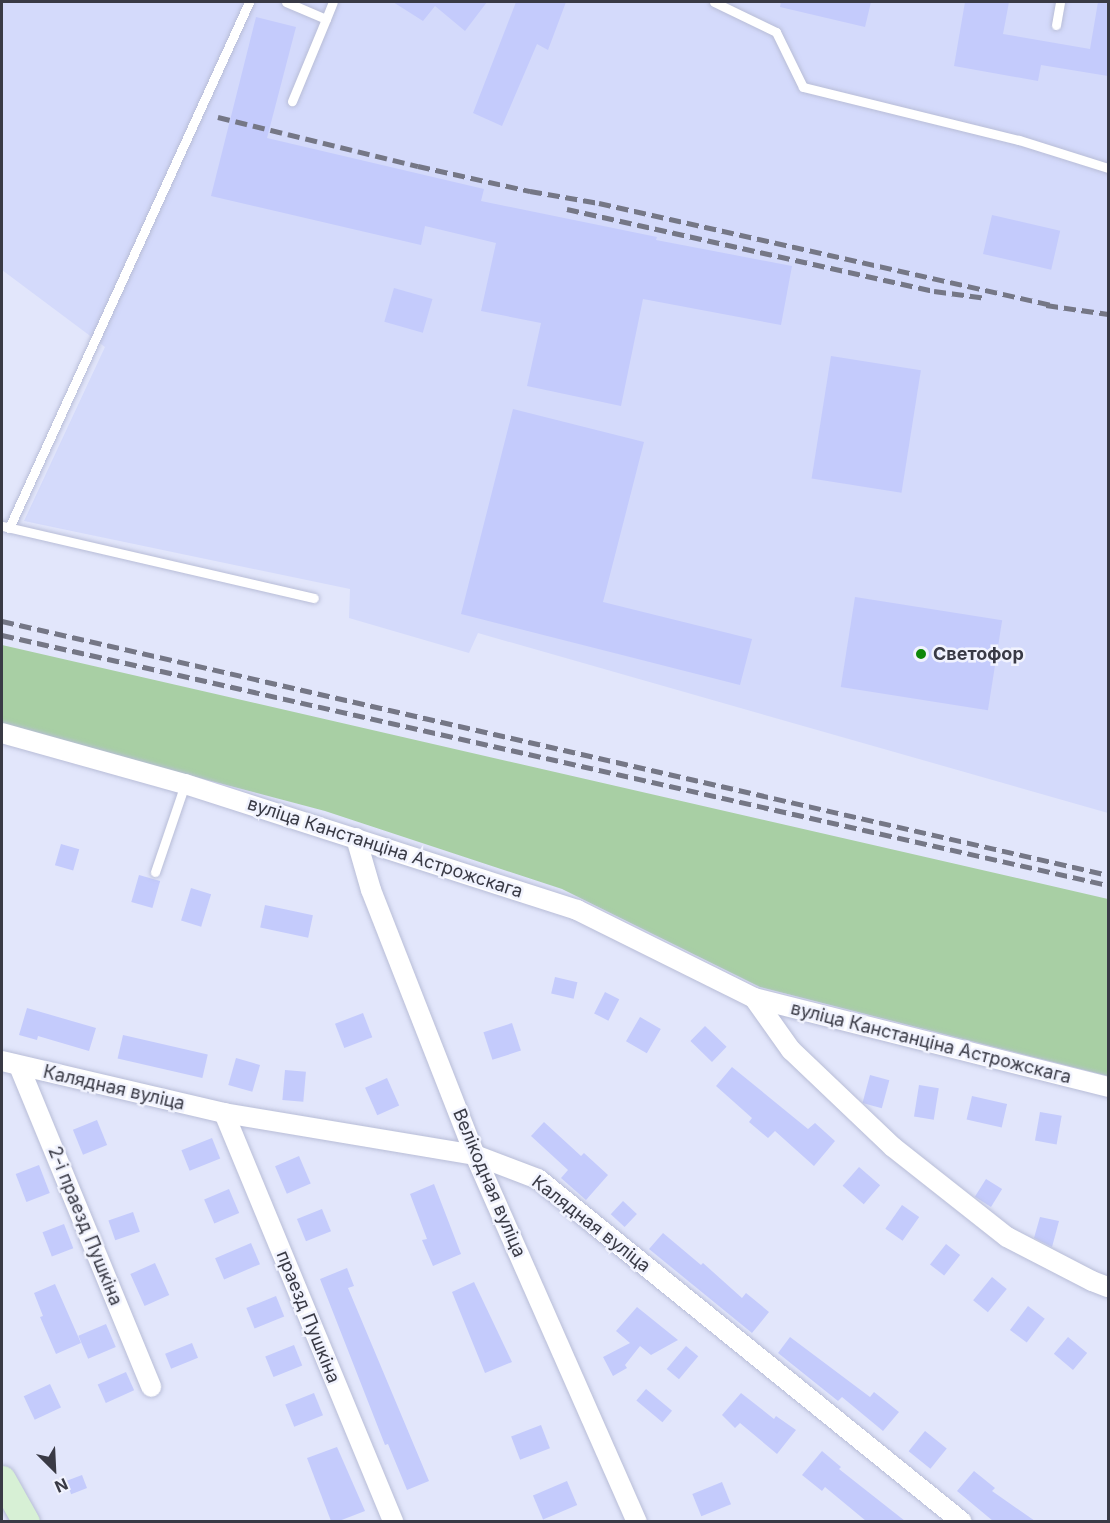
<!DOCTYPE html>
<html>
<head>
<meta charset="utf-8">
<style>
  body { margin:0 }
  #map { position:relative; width:1110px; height:1523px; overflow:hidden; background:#e2e6fb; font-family:Inter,sans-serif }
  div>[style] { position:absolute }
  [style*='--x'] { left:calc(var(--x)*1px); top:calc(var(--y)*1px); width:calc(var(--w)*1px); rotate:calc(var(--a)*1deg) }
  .built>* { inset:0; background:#d4dafb }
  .green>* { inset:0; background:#a8cfa4 }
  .building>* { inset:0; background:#c4cbfc; transform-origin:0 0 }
  .roads { filter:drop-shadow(0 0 2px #b8bdd7) drop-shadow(0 0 2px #b8bdd7) }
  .lane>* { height:9px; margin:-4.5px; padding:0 4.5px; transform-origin:4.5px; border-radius:4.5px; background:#fff }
  .street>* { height:20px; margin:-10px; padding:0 10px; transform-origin:10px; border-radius:10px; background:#fff }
  .secondary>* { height:27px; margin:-13.5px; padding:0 13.5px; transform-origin:13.5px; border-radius:13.5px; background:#d7f0d5 }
  .rail>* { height:4.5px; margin-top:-2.25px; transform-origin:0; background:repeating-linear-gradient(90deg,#757786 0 12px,transparent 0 18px) }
  .dots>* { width:16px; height:16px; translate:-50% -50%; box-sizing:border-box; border:3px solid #f1f3fe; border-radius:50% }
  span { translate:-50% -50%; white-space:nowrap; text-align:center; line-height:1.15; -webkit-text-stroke:5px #f1f3fe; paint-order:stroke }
  .poi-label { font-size:18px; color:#393a45; font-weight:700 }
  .left { translate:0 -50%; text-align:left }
  .street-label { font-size:18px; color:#393a45 }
  .frame { position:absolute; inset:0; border:3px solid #393a45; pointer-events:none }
  .north { position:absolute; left:24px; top:1439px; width:60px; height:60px; -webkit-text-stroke:4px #f1f3fe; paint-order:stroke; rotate:156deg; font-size:16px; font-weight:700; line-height:24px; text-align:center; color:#393a45 }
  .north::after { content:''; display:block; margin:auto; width:21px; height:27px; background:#393a45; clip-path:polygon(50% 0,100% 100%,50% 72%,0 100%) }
</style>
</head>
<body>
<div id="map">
  <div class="built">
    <div style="clip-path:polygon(2px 2px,1108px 2px,1108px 813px,478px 633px,469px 653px,349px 618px,350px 589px,24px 521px,105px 347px,2px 270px)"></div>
  </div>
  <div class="green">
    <div style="clip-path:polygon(2px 645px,1108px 899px,1108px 1076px,760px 987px,562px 889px,325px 811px,2px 726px)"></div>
  </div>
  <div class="building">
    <div style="clip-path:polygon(393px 2px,487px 2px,465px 31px,435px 6px,423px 21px)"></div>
    <div style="clip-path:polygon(516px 2px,566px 2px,548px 50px,537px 44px,502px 126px,473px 113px)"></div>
    <div style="clip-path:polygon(781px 2px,871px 2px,865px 27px,780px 7px)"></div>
    <div style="clip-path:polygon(965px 2px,1009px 2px,1003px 34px,1090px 49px,1098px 2px,1108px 2px,1108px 76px,1041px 65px,1038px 81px,954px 66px)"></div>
    <div style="clip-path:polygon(256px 17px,296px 27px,267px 138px,484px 189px,481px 201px,657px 237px,656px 240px,792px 266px,781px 325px,643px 299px,621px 406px,527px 386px,541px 323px,481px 311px,496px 243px,425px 226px,421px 245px,211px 196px)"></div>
    <div style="left:992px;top:215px;width:70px;height:40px;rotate:13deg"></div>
    <div style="left:394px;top:288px;width:40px;height:35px;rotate:16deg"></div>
    <div style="left:831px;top:356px;width:91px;height:124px;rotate:9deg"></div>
    <div style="clip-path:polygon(513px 409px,644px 442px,603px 602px,752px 639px,740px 685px,461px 614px)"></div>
    <div style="left:855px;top:597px;width:149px;height:91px;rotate:9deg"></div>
    <div style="left:61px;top:844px;width:19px;height:22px;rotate:16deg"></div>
    <div style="left:139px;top:875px;width:22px;height:28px;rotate:16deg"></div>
    <div style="left:191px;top:888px;width:21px;height:34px;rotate:17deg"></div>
    <div style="left:265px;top:905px;width:49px;height:23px;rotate:12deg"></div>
    <div style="left:555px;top:977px;width:23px;height:17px;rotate:13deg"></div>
    <div style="left:605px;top:992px;width:16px;height:24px;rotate:27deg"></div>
    <div style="clip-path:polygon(27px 1008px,96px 1028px,89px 1051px,38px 1036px,37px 1040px,19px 1035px)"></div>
    <div style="left:363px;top:1013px;width:26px;height:30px;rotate:69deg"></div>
    <div style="left:640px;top:1017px;width:24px;height:28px;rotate:30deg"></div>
    <div style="left:512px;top:1023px;width:29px;height:30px;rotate:72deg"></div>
    <div style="left:705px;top:1026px;width:30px;height:21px;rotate:44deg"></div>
    <div style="left:123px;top:1035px;width:87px;height:24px;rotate:13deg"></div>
    <div style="left:236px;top:1058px;width:25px;height:28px;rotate:16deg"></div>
    <div style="clip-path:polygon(732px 1067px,808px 1129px,815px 1123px,835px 1141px,814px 1166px,775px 1131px,768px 1138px,749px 1122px,752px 1118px,716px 1086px)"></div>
    <div style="left:285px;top:1070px;width:21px;height:30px;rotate:5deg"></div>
    <div style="left:870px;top:1075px;width:20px;height:29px;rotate:15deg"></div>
    <div style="left:387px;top:1078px;width:30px;height:24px;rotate:66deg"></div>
    <div style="left:919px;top:1085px;width:20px;height:32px;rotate:9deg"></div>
    <div style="left:972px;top:1096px;width:36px;height:24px;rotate:13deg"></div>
    <div style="left:1040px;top:1112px;width:22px;height:29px;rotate:10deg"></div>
    <div style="left:97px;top:1120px;width:27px;height:26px;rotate:68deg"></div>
    <div style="clip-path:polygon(544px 1122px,581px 1156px,584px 1153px,608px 1175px,586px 1200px,561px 1178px,568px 1170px,531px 1136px)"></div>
    <div style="left:212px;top:1138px;width:22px;height:33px;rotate:68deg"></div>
    <div style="left:299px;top:1156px;width:30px;height:26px;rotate:67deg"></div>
    <div style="left:39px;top:1165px;width:30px;height:25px;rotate:69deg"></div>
    <div style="left:859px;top:1167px;width:28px;height:25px;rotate:41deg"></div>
    <div style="left:986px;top:1179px;width:19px;height:21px;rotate:32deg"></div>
    <div style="clip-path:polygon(434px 1184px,461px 1254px,433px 1266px,422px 1240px,427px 1239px,410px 1194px)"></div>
    <div style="left:229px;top:1189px;width:26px;height:27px;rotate:67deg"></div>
    <div style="left:623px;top:1201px;width:19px;height:18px;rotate:43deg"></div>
    <div style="left:902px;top:1205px;width:21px;height:29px;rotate:35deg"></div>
    <div style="left:322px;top:1209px;width:24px;height:27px;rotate:68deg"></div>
    <div style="left:133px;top:1212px;width:21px;height:26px;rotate:71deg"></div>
    <div style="clip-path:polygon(1040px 1217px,1059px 1221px,1052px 1247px,1034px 1238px)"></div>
    <div style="left:64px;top:1224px;width:26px;height:23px;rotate:69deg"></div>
    <div style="clip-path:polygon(663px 1233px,701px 1265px,703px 1263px,742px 1298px,746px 1293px,769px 1312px,752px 1333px,649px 1249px)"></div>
    <div style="left:251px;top:1243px;width:23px;height:39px;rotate:67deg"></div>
    <div style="left:946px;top:1244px;width:18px;height:26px;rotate:38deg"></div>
    <div style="left:155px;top:1263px;width:35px;height:27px;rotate:66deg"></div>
    <div style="clip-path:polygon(347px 1268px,354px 1286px,348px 1288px,429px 1481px,407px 1490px,388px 1444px,385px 1445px,320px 1279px)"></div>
    <div style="left:992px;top:1277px;width:19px;height:30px;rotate:39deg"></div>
    <div style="clip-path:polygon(474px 1282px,512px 1362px,485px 1373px,452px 1292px)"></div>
    <div style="clip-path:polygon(55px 1284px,81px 1343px,56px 1354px,40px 1317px,43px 1316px,34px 1293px)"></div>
    <div style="left:276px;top:1296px;width:22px;height:32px;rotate:68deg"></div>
    <div style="left:1028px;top:1306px;width:21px;height:30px;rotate:37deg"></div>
    <div style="clip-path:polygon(637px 1307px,678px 1340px,651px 1355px,640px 1346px,625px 1365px,627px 1368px,613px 1376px,603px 1357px,630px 1343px,616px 1331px)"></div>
    <div style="left:106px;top:1324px;width:25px;height:30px;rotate:67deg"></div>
    <div style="clip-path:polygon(790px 1337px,870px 1397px,874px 1392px,899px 1412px,883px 1431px,842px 1397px,838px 1401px,778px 1353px)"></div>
    <div style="left:1068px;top:1337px;width:25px;height:22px;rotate:40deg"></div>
    <div style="left:192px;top:1343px;width:16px;height:29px;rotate:68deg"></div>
    <div style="left:294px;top:1345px;width:22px;height:31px;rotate:68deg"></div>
    <div style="left:686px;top:1346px;width:16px;height:30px;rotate:40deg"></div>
    <div style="left:126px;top:1372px;width:20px;height:31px;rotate:66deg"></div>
    <div style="left:50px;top:1384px;width:26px;height:29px;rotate:65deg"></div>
    <div style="left:646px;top:1389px;width:34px;height:15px;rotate:40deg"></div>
    <div style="left:314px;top:1393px;width:24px;height:31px;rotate:68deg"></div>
    <div style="clip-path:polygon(741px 1393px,774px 1419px,776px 1416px,796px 1430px,777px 1454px,740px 1423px,735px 1428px,722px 1415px)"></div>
    <div style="left:541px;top:1425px;width:25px;height:32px;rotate:69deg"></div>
    <div style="left:925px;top:1431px;width:28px;height:26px;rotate:39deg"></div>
    <div style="clip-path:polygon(337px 1447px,365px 1511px,339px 1521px,331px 1521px,307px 1458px)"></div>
    <div style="clip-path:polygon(822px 1451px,841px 1467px,839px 1469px,905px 1521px,866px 1521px,825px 1487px,822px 1491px,802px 1475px)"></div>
    <div style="clip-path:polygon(974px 1471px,995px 1488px,992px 1491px,1035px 1521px,993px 1521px,957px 1491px)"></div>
    <div style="left:82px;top:1475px;width:14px;height:17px;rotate:69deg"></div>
    <div style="left:567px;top:1481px;width:26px;height:37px;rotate:67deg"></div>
    <div style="left:722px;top:1482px;width:24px;height:32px;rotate:68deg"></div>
  </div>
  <div class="roads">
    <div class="lane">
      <div style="--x:286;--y:2;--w:43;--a:23"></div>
      <div style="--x:326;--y:19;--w:89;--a:112.5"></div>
      <div style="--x:714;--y:2;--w:69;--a:25.8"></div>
      <div style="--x:776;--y:32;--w:61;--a:63.9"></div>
      <div style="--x:803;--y:87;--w:222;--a:13.8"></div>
      <div style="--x:1019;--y:140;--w:93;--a:17.5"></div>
      <div style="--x:326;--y:19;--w:18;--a:-68"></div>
      <div style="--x:1056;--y:25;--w:23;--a:-80"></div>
      <div style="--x:2;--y:526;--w:320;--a:13"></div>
      <div style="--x:9;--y:528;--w:578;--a:-65.47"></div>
      <div style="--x:155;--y:872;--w:93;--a:-71.2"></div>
    </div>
    <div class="street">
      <div style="--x:2;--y:733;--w:190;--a:15.6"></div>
      <div style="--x:185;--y:784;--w:412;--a:17.8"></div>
      <div style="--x:577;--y:910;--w:198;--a:26.4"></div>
      <div style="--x:754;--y:998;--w:365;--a:14.1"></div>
      <div style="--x:356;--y:838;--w:54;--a:73.9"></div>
      <div style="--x:371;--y:890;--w:285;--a:68.6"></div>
      <div style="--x:475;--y:1155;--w:401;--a:66.2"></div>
      <div style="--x:754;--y:998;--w:64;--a:54.6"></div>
      <div style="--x:791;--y:1050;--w:141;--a:43.6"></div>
      <div style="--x:893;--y:1147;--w:145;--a:38.3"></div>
      <div style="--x:1007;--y:1237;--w:96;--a:27.4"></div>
      <div style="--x:1092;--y:1281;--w:17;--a:21"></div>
      <div style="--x:2;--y:1061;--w:228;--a:13.2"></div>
      <div style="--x:224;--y:1113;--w:254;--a:9.5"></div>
      <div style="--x:475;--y:1155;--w:67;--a:20.9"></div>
      <div style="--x:538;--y:1179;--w:545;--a:38.97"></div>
      <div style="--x:19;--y:1066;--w:347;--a:67.6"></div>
      <div style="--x:224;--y:1113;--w:443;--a:67.5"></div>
    </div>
    <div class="secondary">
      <div style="--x:2;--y:1479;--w:49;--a:60.8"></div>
    </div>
  </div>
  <div class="rail">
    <div style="--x:218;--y:117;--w:206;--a:13.8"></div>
    <div style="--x:418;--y:166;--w:115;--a:12.6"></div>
    <div style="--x:530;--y:191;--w:70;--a:9.9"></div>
    <div style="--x:599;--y:203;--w:467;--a:12.7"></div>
    <div style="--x:567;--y:209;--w:376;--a:12.6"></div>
    <div style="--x:934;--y:291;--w:53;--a:7.5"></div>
    <div style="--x:1046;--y:305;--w:63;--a:8.3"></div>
    <div style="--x:2;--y:621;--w:1135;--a:12.93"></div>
    <div style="--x:2;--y:635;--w:1134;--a:12.74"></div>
  </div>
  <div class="dots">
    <div style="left:921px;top:654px;background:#0e880a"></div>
  </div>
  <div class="poi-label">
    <span class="left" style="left:933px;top:654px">Светофор</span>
  </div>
  <div class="street-label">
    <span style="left:385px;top:848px;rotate:18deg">вуліца Канстанціна Астрожскага</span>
    <span style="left:931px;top:1043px;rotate:14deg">вуліца Канстанціна Астрожскага</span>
    <span style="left:114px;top:1088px;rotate:13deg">Калядная вуліца</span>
    <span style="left:489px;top:1183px;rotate:67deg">Велікодная вуліца</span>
    <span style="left:591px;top:1224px;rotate:38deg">Калядная вуліца</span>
    <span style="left:85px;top:1226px;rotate:68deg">2-і праезд Пушкіна</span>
    <span style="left:308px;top:1317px;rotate:68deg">праезд Пушкіна</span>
  </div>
  <div class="frame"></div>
  <div class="north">N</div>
</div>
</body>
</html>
